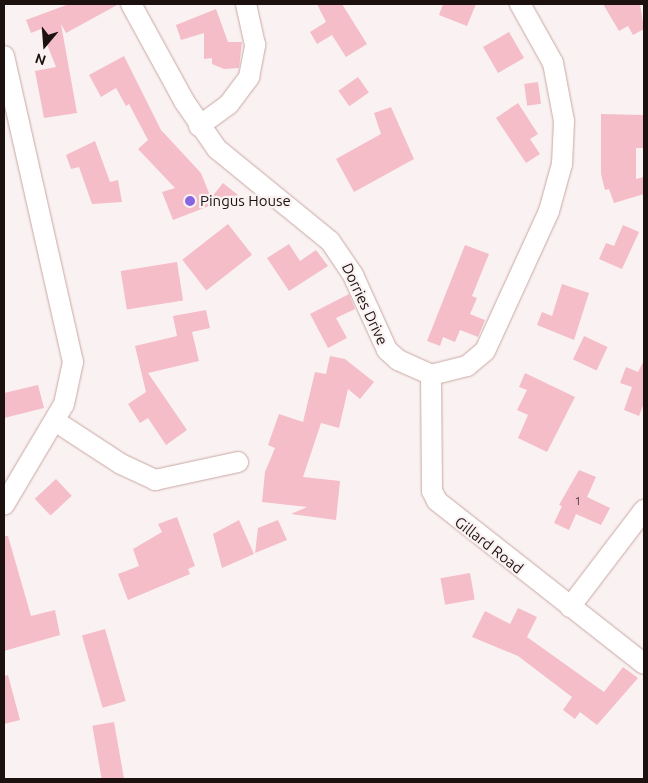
<!DOCTYPE html>
<html>
<head>
<meta charset="utf-8">
<style>
  body { margin:0 }
  #map { position:relative; width:648px; height:783px; overflow:hidden; background:#faf2f2; font-family:Ubuntu,sans-serif }
  div>[style] { position:absolute }
  [style*='--x'] { left:calc(var(--x)*1px); top:calc(var(--y)*1px); width:calc(var(--w)*1px); rotate:calc(var(--a)*1deg) }
  .building>* { inset:0; background:#f4bdc8; transform-origin:0 0 }
  .roads { filter:drop-shadow(0 0 1px #caa7a4) drop-shadow(0 0 1px #caa7a4) }
  .minor>* { height:20px; margin:-10px; padding:0 10px; transform-origin:10px; border-radius:10px; background:#fff }
  .dots>* { width:14px; height:14px; translate:-50% -50%; box-sizing:border-box; border:2px solid #faf2f2; border-radius:50% }
  span { translate:-50% -50%; white-space:nowrap; text-align:center; line-height:1.15; -webkit-text-stroke:4.5px #faf2f2; paint-order:stroke }
  .number-label { font-size:12px; color:#533c3e }
  .number-label span { -webkit-text-stroke-width:0 }
  .poi-label { font-size:15px; color:#1d1110 }
  .left { translate:0 -50%; text-align:left }
  .street-label { font-size:15px; color:#1d1110 }
  .frame { position:absolute; inset:0; border:5px solid #1d1110; pointer-events:none }
  .north { position:absolute; left:20px; top:20px; width:50px; height:50px; -webkit-text-stroke:4px #faf2f2; paint-order:stroke; rotate:198deg; font-size:14px; font-weight:700; line-height:20px; text-align:center; color:#1d1110 }
  .north::after { content:''; display:block; margin:auto; width:18px; height:22px; background:#1d1110; clip-path:polygon(50% 0,100% 100%,50% 72%,0 100%) }
</style>
</head>
<body>
<div id="map">
  <div class="building">
    <div style="clip-path:polygon(69px 4px,119px 4px,66px 33px,61px 24px,77px 113px,44px 118px,35px 71px,56px 67px,41px 29px,31px 33px,26px 20px)"></div>
    <div style="clip-path:polygon(317px 4px,342px 4px,367px 44px,346px 57px,332px 35px,317px 44px,310px 32px,326px 22px)"></div>
    <div style="clip-path:polygon(443px 4px,476px 4px,467px 26px,439px 15px)"></div>
    <div style="clip-path:polygon(603px 4px,640px 4px,644px 29px,633px 35px,628px 26px,619px 31px)"></div>
    <div style="clip-path:polygon(216px 9px,228px 42px,242px 42px,239px 68px,224px 69px,212px 64px,212px 58px,204px 59px,204px 33px,181px 40px,176px 25px)"></div>
    <div style="left:509px;top:32px;width:30px;height:30px;rotate:60deg"></div>
    <div style="clip-path:polygon(124px 56px,161px 130px,201px 173px,211px 198px,223px 183px,238px 195px,173px 220px,162px 192px,175px 188px,138px 149px,148px 140px,129px 104px,126px 106px,116px 88px,101px 97px,89px 75px)"></div>
    <div style="left:358px;top:77px;width:19px;height:24px;rotate:55deg"></div>
    <div style="left:538px;top:82px;width:22px;height:14px;rotate:82deg"></div>
    <div style="clip-path:polygon(518px 103px,538px 134px,530px 139px,540px 154px,526px 163px,496px 118px)"></div>
    <div style="clip-path:polygon(391px 107px,414px 159px,354px 192px,336px 159px,381px 134px,374px 113px)"></div>
    <div style="clip-path:polygon(601px 114px,644px 115px,644px 148px,636px 148px,636px 179px,644px 177px,644px 194px,614px 203px,609px 189px,605px 190px,601px 174px)"></div>
    <div style="clip-path:polygon(95px 141px,110px 182px,118px 180px,122px 202px,92px 204px,79px 167px,71px 169px,66px 155px)"></div>
    <div style="left:228px;top:224px;width:39px;height:58px;rotate:52deg"></div>
    <div style="clip-path:polygon(623px 225px,639px 232px,622px 269px,599px 259px,606px 243px,614px 246px)"></div>
    <div style="clip-path:polygon(289px 244px,300px 261px,316px 250px,328px 266px,289px 291px,267px 258px)"></div>
    <div style="clip-path:polygon(465px 245px,489px 254px,472px 296px,477px 298px,470px 314px,485px 320px,478px 337px,460px 330px,455px 342px,443px 337px,440px 346px,427px 341px)"></div>
    <div style="left:177px;top:262px;width:39px;height:57px;rotate:81deg"></div>
    <div style="clip-path:polygon(562px 284px,589px 293px,574px 340px,537px 325px,542px 312px,552px 316px)"></div>
    <div style="clip-path:polygon(349px 294px,355px 309px,336px 318px,347px 338px,328px 348px,310px 314px)"></div>
    <div style="clip-path:polygon(206px 310px,210px 328px,192px 332px,199px 361px,148px 373px,187px 430px,166px 445px,148px 418px,140px 423px,128px 404px,146px 392px,135px 346px,177px 336px,173px 316px)"></div>
    <div style="left:584px;top:336px;width:26px;height:26px;rotate:25deg"></div>
    <div style="clip-path:polygon(330px 356px,345px 359px,374px 382px,360px 399px,348px 389px,339px 428px,321px 423px,303px 477px,340px 481px,336px 520px,291px 514px,307px 507px,262px 502px,265px 472px,275px 448px,268px 445px,279px 414px,303px 422px,315px 372px,326px 374px)"></div>
    <div style="clip-path:polygon(644px 360px,644px 403px,639px 416px,624px 410px,632px 387px,620px 383px,626px 367px,638px 372px)"></div>
    <div style="clip-path:polygon(525px 373px,575px 397px,547px 452px,518px 438px,528px 415px,517px 410px,527px 390px,519px 387px)"></div>
    <div style="clip-path:polygon(38px 385px,44px 408px,4px 418px,4px 393px)"></div>
    <div style="clip-path:polygon(579px 470px,596px 477px,587px 497px,610px 508px,601px 525px,576px 514px,569px 530px,554px 523px,562px 506px,559px 505px)"></div>
    <div style="left:56px;top:479px;width:23px;height:29px;rotate:47deg"></div>
    <div style="clip-path:polygon(177px 517px,195px 566px,188px 569px,190px 574px,128px 600px,118px 574px,139px 566px,133px 549px,162px 532px,158px 524px)"></div>
    <div style="clip-path:polygon(239px 520px,254px 554px,222px 568px,213px 534px)"></div>
    <div style="clip-path:polygon(278px 520px,287px 540px,255px 553px,258px 528px)"></div>
    <div style="clip-path:polygon(4px 536px,8px 536px,31px 616px,55px 610px,60px 635px,4px 651px)"></div>
    <div style="left:470px;top:573px;width:27px;height:30px;rotate:80deg"></div>
    <div style="clip-path:polygon(518px 608px,537px 617px,527px 637px,604px 692px,623px 667px,638px 678px,597px 725px,580px 712px,575px 719px,563px 710px,572px 697px,518px 656px,472px 637px,485px 611px,510px 624px)"></div>
    <div style="left:105px;top:629px;width:75px;height:24px;rotate:74deg"></div>
    <div style="clip-path:polygon(8px 675px,20px 720px,4px 724px,4px 676px)"></div>
    <div style="left:114px;top:722px;width:58px;height:22px;rotate:80deg"></div>
  </div>
  <div class="roads">
    <div class="minor">
      <div style="--x:131;--y:4;--w:111;--a:61.3"></div>
      <div style="--x:184;--y:101;--w:58;--a:55.5"></div>
      <div style="--x:217;--y:149;--w:146;--a:39.2"></div>
      <div style="--x:330;--y:241;--w:41;--a:55.9"></div>
      <div style="--x:353;--y:275;--w:82;--a:65.6"></div>
      <div style="--x:387;--y:350;--w:15;--a:42"></div>
      <div style="--x:398;--y:360;--w:36;--a:24"></div>
      <div style="--x:431;--y:375;--w:37;--a:-14"></div>
      <div style="--x:467;--y:366;--w:23;--a:-40"></div>
      <div style="--x:485;--y:351;--w:154;--a:-65.4"></div>
      <div style="--x:549;--y:211;--w:49;--a:-74.5"></div>
      <div style="--x:562;--y:164;--w:43;--a:-87.3"></div>
      <div style="--x:564;--y:121;--w:59;--a:-100.7"></div>
      <div style="--x:553;--y:63;--w:68;--a:-119.2"></div>
      <div style="--x:4;--y:56;--w:314;--a:77.3"></div>
      <div style="--x:73;--y:362;--w:43;--a:102.1"></div>
      <div style="--x:64;--y:404;--w:117;--a:120.7"></div>
      <div style="--x:199;--y:126;--w:37;--a:-36"></div>
      <div style="--x:229;--y:104;--w:34;--a:-53"></div>
      <div style="--x:249;--y:77;--w:33;--a:-79"></div>
      <div style="--x:255;--y:45;--w:42;--a:-102.4"></div>
      <div style="--x:431;--y:375;--w:116;--a:89.5"></div>
      <div style="--x:432;--y:491;--w:11;--a:63"></div>
      <div style="--x:437;--y:501;--w:263;--a:38.2"></div>
      <div style="--x:55;--y:421;--w:79;--a:33.1"></div>
      <div style="--x:121;--y:464;--w:38;--a:25"></div>
      <div style="--x:155;--y:480;--w:85;--a:-12.2"></div>
      <div style="--x:570;--y:607;--w:122;--a:-52.7"></div>
    </div>
  </div>
  <div class="dots">
    <div style="left:190px;top:201px;background:#8764e0"></div>
  </div>
  <div class="number-label">
    <span style="left:578px;top:501px">1</span>
  </div>
  <div class="poi-label">
    <span class="left" style="left:200px;top:201px">Pingus House</span>
  </div>
  <div class="street-label">
    <span style="left:365px;top:304px;rotate:65deg">Dorries Drive</span>
    <span style="left:489px;top:545px;rotate:38deg">Gillard Road</span>
  </div>
  <div class="frame"></div>
  <div class="north">N</div>
</div>
</body>
</html>
